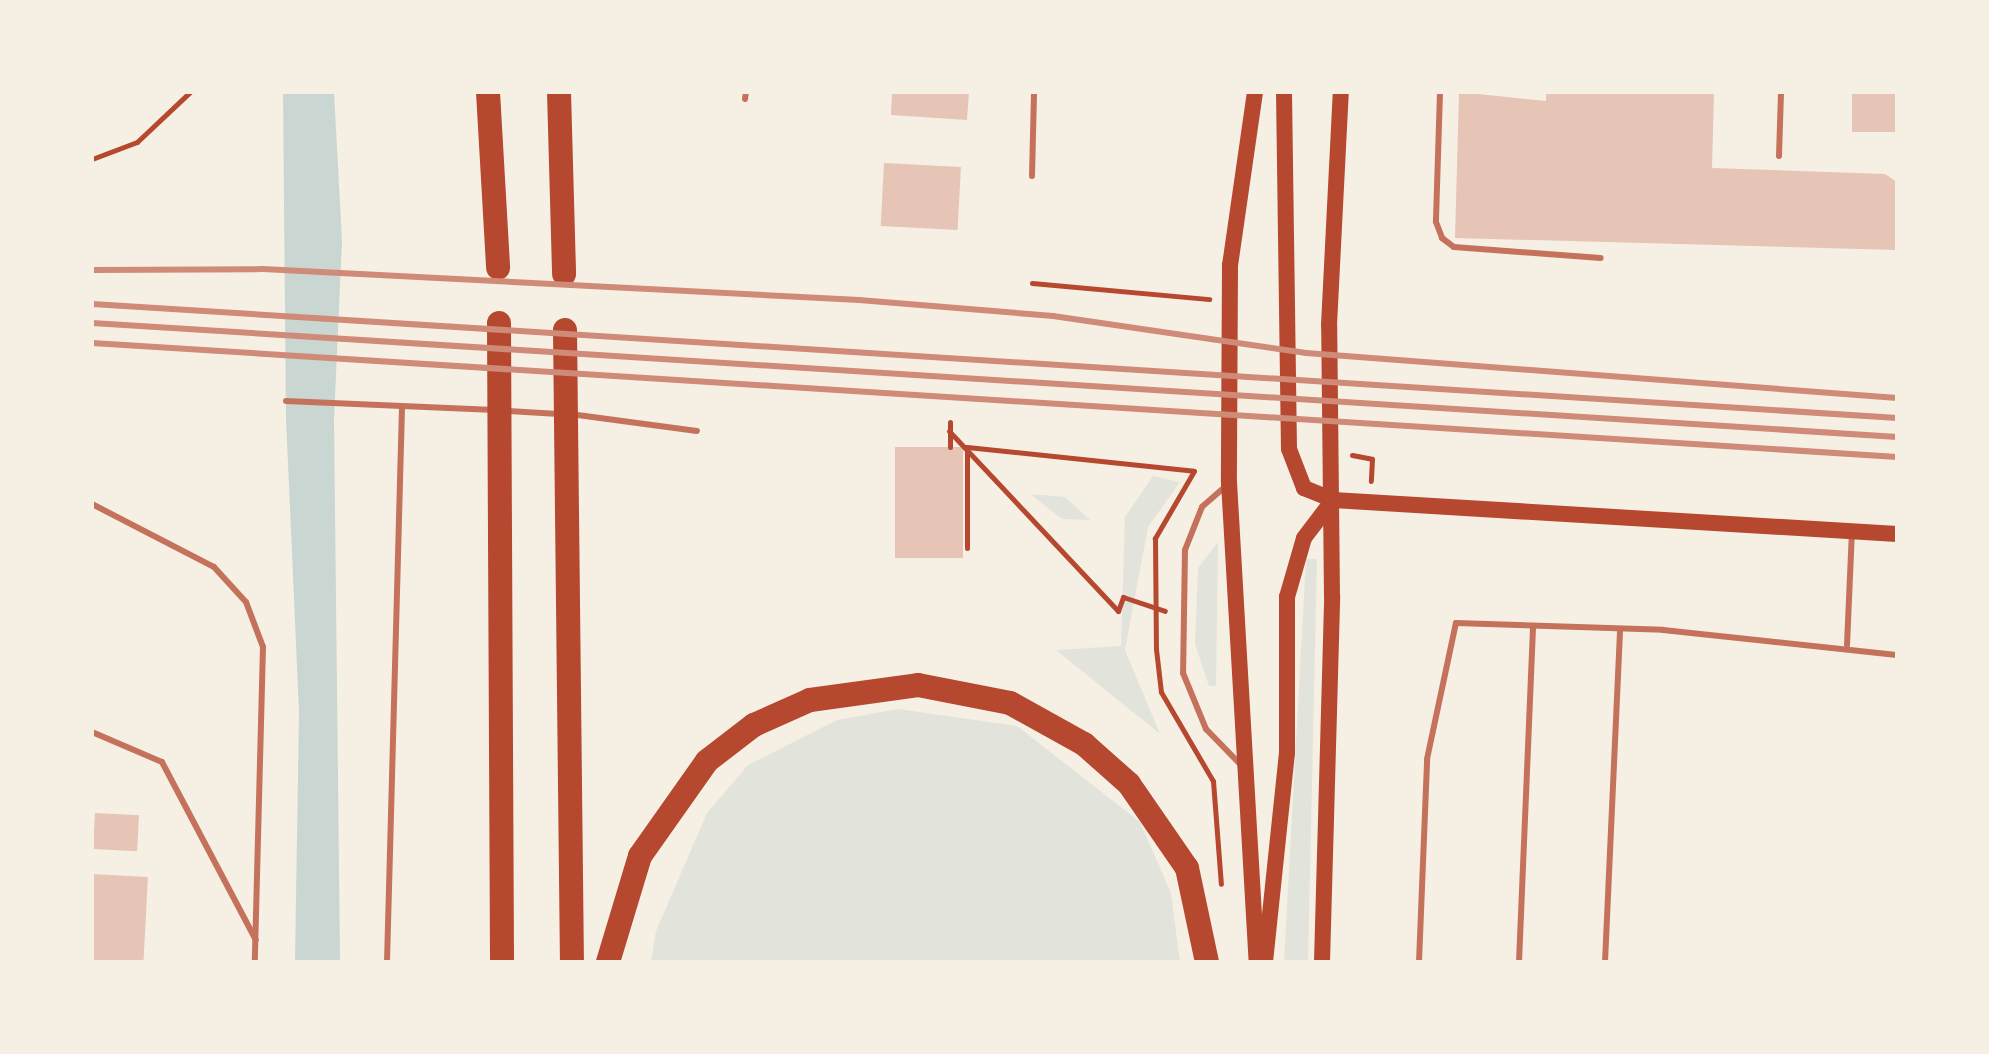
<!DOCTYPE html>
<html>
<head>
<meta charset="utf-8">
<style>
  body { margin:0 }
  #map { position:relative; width:1989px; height:1054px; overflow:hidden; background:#f6efe4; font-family:Cabin,sans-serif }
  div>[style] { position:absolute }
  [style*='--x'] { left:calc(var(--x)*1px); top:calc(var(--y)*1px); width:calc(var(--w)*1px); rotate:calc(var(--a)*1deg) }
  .green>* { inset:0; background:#e2e4dc }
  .water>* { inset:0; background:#c9d6d2 }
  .building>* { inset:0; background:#e6c5b7; transform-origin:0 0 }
  .path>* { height:5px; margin:-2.5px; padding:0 2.5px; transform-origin:2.5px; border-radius:2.5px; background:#b5482f }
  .service>* { height:6px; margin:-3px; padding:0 3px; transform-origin:3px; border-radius:3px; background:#c5725c }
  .secondary>* { height:16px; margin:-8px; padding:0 8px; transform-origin:8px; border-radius:8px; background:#b5482f }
  .motorway>* { height:24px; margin:-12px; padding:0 12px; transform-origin:12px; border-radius:12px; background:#b5482f }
  .rail>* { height:6px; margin:-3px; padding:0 3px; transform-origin:3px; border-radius:3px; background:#cf8b77 }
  span { translate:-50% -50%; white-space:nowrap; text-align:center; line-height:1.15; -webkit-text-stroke:6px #f6efe4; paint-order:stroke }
  .frame { position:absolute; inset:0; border:94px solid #f6efe4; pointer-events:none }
</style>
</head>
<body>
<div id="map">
  <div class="green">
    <div style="clip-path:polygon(1153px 476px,1180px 482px,1148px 527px,1125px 650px,1160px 734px,1056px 650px,1121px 646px,1125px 517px)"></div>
    <div style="clip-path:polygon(1030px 494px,1065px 497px,1090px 520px,1062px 519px)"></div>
    <div style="clip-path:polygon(1218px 542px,1216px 686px,1209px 686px,1195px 644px,1198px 568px)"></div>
    <div style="clip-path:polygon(1306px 559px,1317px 559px,1308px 962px,1284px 962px)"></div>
    <div style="clip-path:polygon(898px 709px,1017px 726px,1140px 822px,1171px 893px,1180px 962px,651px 962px,656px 931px,707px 813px,748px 765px,837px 720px)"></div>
  </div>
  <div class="water">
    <div style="clip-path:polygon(283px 92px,334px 92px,342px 241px,334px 419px,340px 962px,295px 962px,299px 712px,286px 417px)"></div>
  </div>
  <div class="building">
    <div style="clip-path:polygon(892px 92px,969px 92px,967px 120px,891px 115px)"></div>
    <div style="clip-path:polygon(1459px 92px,1546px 101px,1546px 92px,1714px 92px,1712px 168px,1885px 174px,1897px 182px,1897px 250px,1455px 238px)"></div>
    <div style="left:1852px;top:92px;width:45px;height:40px"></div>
    <div style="left:884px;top:163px;width:77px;height:63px;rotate:3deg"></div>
    <div style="left:895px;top:447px;width:68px;height:111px"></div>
    <div style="left:95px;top:813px;width:44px;height:36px;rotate:3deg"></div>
    <div style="left:92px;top:874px;width:56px;height:88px;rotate:3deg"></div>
  </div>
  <div class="path">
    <div style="--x:92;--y:159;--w:48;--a:-20.7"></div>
    <div style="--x:137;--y:142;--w:73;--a:-43.3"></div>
    <div style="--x:1032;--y:283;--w:178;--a:5.2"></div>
    <div style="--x:950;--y:422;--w:25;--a:90"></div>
    <div style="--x:949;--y:431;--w:247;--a:46.8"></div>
    <div style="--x:1118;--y:611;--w:15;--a:-70"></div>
    <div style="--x:1123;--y:597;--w:44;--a:18.4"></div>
    <div style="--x:1352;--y:455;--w:20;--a:11"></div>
    <div style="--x:1372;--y:459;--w:22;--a:93"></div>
    <div style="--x:967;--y:548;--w:101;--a:-90"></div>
    <div style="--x:967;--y:447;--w:228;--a:6"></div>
    <div style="--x:1194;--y:471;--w:78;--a:120.2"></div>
    <div style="--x:1155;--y:538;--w:111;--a:89.5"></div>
    <div style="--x:1156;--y:649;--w:43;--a:83.4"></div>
    <div style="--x:1161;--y:692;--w:103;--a:59.7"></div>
    <div style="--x:1213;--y:781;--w:103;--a:85.6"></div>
  </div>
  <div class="service">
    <div style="--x:1440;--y:92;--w:130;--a:91.8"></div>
    <div style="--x:1436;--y:222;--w:17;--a:69"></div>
    <div style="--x:1442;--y:238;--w:15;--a:37"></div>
    <div style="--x:1454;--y:247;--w:147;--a:4.3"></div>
    <div style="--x:745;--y:99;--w:7;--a:-82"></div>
    <div style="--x:1779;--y:156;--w:64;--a:-88.2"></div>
    <div style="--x:1032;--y:176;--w:84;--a:-88.6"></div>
    <div style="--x:286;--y:401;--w:209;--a:2.5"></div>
    <div style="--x:506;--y:411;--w:53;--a:3.2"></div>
    <div style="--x:570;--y:414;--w:128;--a:7.6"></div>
    <div style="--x:1227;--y:485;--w:33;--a:139"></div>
    <div style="--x:1202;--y:507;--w:46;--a:111.6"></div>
    <div style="--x:1185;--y:550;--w:123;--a:90.9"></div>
    <div style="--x:1183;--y:673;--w:61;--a:67.7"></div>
    <div style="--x:1206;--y:729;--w:50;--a:45.8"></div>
    <div style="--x:92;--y:504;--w:137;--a:27.3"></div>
    <div style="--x:214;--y:567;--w:47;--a:47.6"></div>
    <div style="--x:246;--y:602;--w:48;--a:69.3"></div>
    <div style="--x:263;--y:647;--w:315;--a:91.5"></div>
    <div style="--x:1847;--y:645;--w:113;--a:-87.5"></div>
    <div style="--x:92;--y:732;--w:76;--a:23.2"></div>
    <div style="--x:162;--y:762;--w:201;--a:62.2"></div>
    <div style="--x:387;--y:962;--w:556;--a:-88.45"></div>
    <div style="--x:1419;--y:962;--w:203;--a:-87.7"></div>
    <div style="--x:1427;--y:759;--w:139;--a:-78"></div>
    <div style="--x:1456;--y:623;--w:207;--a:1.9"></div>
    <div style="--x:1663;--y:630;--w:235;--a:6.1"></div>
    <div style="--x:1519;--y:962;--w:336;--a:-87.6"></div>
    <div style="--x:1605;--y:962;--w:332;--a:-87.4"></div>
  </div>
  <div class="secondary">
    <div style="--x:1255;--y:92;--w:175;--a:98.2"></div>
    <div style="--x:1230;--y:265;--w:217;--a:90.3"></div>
    <div style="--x:1229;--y:482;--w:481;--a:86.7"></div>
    <div style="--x:1284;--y:92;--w:357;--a:89.2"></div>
    <div style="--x:1289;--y:449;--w:42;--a:69"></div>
    <div style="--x:1304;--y:488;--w:31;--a:22"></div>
    <div style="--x:1333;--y:500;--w:565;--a:3.45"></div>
    <div style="--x:1265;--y:962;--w:210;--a:-84"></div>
    <div style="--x:1287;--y:753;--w:156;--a:-90"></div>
    <div style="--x:1287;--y:597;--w:61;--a:-73.9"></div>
    <div style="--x:1304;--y:538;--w:48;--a:-52.7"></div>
    <div style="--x:1322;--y:962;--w:366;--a:-88.4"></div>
    <div style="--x:1332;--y:596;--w:271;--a:-90.6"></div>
    <div style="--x:1329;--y:325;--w:233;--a:-87.1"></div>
  </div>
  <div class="motorway">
    <div style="--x:488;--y:92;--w:176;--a:86.7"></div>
    <div style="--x:559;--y:92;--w:182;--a:88.4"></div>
    <div style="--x:499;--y:323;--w:639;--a:89.73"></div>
    <div style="--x:565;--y:330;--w:632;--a:89.37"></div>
    <div style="--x:608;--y:962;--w:111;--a:-73.2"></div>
    <div style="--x:640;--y:856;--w:116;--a:-54.8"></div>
    <div style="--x:707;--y:761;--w:59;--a:-37.5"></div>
    <div style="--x:754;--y:725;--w:61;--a:-24.1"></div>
    <div style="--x:810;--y:700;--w:109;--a:-7.9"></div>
    <div style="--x:918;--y:685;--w:94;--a:11.1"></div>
    <div style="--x:1010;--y:703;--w:85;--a:29"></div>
    <div style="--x:1084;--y:744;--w:60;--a:41.6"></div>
    <div style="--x:1129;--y:784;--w:102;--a:55.4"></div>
    <div style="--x:1187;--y:868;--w:96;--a:78"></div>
  </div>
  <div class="rail">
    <div style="--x:92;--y:270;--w:171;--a:-0.3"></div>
    <div style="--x:263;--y:269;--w:597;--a:2.98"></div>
    <div style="--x:859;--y:300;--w:195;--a:4.7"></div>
    <div style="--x:1053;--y:316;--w:256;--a:8.3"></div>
    <div style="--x:1306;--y:353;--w:593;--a:4.35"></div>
    <div style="--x:92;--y:304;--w:1809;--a:3.61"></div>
    <div style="--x:92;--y:323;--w:1809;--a:3.61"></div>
    <div style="--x:92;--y:343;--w:1809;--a:3.61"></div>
  </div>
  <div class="frame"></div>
</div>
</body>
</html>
